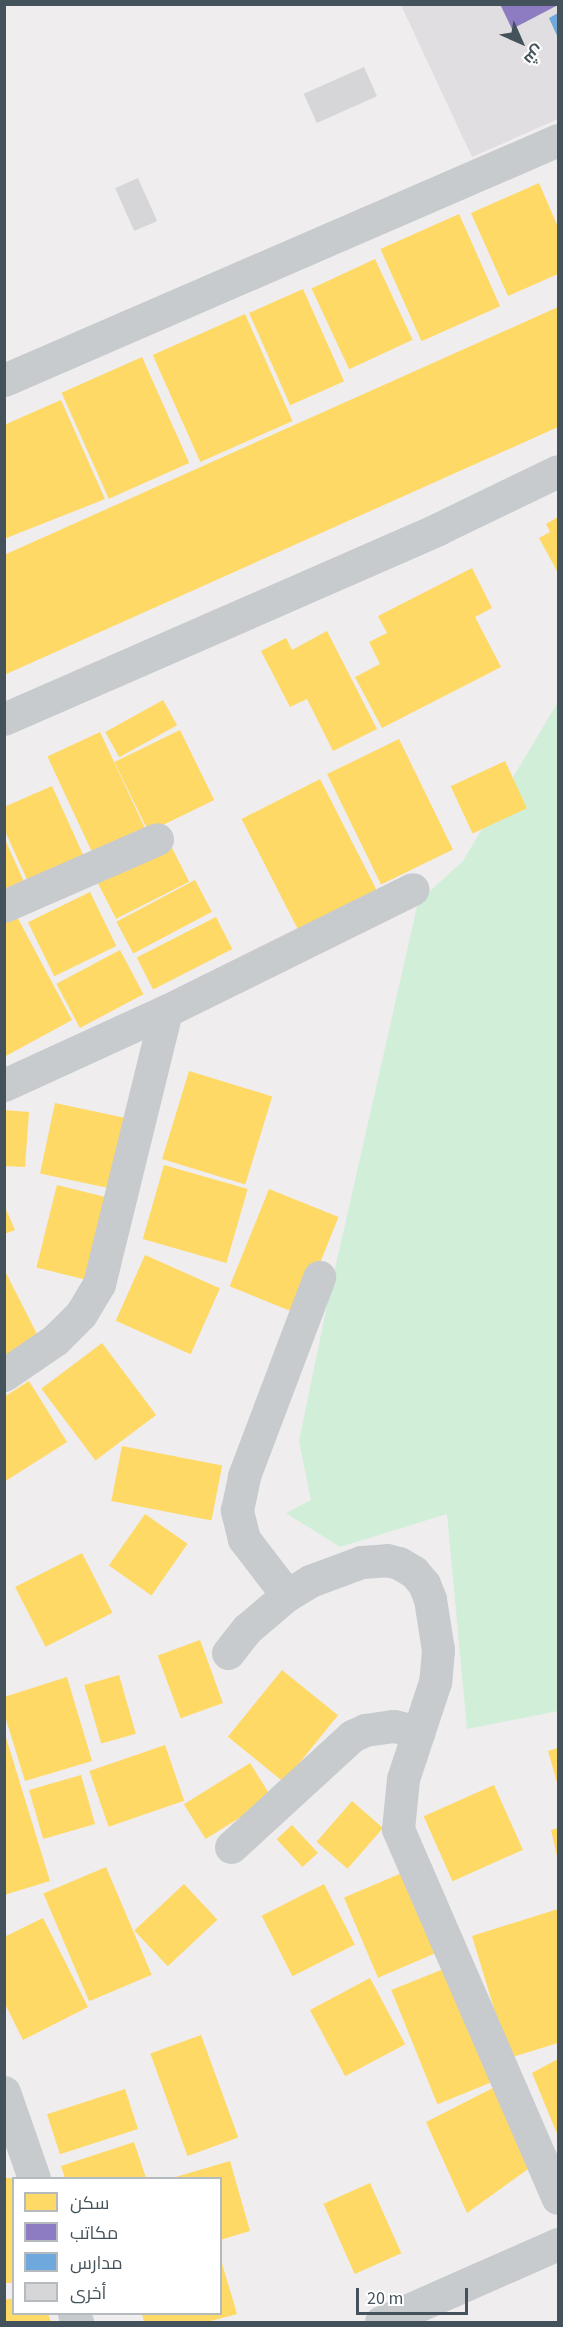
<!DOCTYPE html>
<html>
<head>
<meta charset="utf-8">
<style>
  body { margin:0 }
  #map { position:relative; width:563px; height:2327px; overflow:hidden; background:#efedee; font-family:"Source Sans 3",Cairo,sans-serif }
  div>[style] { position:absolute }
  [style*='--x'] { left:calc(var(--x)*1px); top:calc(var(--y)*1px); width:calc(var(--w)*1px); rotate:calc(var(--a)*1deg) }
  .education>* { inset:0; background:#e0dee0 }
  .green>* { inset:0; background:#d1efd8 }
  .homes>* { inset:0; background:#ffd966; transform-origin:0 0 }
  .offices>* { inset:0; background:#8e7cc3 }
  .schools>* { inset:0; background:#6fa8dc }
  .building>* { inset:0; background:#d6d6d8; transform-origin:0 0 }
  .minor>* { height:33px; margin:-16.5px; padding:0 16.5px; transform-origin:16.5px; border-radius:16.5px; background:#c7cbcd }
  span { translate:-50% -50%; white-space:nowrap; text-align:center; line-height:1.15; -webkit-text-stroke:6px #fff; paint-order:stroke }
  .frame { position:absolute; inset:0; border:6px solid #44535b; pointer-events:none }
  .legend { position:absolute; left:12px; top:2177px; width:210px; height:138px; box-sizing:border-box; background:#fff; border:2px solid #b4babd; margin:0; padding:8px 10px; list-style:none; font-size:18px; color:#44535b }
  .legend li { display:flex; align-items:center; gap:12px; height:30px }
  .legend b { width:30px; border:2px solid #b4babd }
  .north { position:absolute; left:491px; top:12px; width:60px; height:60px; -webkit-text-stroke:4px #fff; paint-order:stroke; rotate:135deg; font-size:16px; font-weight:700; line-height:24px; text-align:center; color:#44535b }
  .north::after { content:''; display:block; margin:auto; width:21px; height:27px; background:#44535b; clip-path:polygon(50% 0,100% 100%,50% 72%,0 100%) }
  .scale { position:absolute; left:356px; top:2288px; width:112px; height:27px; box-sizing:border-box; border:3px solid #44535b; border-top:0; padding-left:8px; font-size:18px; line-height:21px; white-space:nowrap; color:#44535b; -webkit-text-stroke:4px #fff; paint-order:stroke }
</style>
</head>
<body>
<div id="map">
  <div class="education">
    <div style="clip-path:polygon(401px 5px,558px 5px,558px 119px,472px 157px)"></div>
  </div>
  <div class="green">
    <div style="clip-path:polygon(558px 702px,558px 1711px,467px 1729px,447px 1514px,340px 1547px,286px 1513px,311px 1500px,299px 1441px,330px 1291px,418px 902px,463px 861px)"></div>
  </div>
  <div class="homes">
    <div style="clip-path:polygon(539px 183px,558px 227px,558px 274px,508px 296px,471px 213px)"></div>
    <div style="left:459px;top:214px;width:101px;height:86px;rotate:66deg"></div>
    <div style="left:375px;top:259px;width:89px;height:70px;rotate:65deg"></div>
    <div style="left:303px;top:289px;width:101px;height:59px;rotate:66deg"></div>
    <div style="clip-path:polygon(558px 307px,558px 427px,4px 675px,4px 555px)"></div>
    <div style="left:245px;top:314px;width:117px;height:101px;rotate:66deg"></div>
    <div style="left:142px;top:357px;width:116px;height:88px;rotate:66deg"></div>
    <div style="clip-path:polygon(61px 400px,105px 499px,4px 539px,4px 425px)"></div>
    <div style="clip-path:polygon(558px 517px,558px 573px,539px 538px,550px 532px,546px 524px)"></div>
    <div style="clip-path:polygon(472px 568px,492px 608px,475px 617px,501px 667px,382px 728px,355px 677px,380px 664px,369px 642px,387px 633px,378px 616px)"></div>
    <div style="clip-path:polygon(327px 631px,377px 729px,333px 751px,307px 699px,290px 707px,261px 651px,286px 638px,292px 650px)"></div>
    <div style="left:163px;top:700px;width:29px;height:66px;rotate:61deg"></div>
    <div style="left:180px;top:730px;width:78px;height:73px;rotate:64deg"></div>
    <div style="left:100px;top:732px;width:109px;height:58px;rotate:65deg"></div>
    <div style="left:399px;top:739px;width:123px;height:80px;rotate:64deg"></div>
    <div style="left:505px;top:761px;width:52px;height:60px;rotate:65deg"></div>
    <div style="left:320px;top:779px;width:128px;height:88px;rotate:63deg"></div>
    <div style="clip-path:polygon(52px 786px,85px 859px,29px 884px,4px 829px,4px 807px)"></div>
    <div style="clip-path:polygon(4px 837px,25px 884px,4px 894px)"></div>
    <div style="left:171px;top:846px;width:40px;height:82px;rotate:63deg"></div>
    <div style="left:195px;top:880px;width:36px;height:89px;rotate:62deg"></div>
    <div style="left:90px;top:892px;width:60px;height:69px;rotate:64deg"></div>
    <div style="clip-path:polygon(15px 913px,72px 1020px,4px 1057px,4px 918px)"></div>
    <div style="left:216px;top:917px;width:36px;height:89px;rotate:63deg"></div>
    <div style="left:120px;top:950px;width:50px;height:72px;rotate:62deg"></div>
    <div style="left:189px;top:1071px;width:87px;height:92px;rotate:17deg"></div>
    <div style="left:55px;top:1103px;width:71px;height:72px;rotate:12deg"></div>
    <div style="clip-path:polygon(4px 1110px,29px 1112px,25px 1167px,4px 1166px)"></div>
    <div style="left:164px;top:1165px;width:87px;height:77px;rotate:16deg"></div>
    <div style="left:57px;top:1185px;width:53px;height:85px;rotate:14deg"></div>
    <div style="left:269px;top:1189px;width:75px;height:105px;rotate:22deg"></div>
    <div style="clip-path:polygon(4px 1205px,15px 1230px,4px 1234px)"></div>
    <div style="left:145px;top:1255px;width:82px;height:72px;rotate:24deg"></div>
    <div style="clip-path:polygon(4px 1269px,40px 1340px,4px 1357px)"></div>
    <div style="left:102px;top:1343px;width:90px;height:76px;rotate:53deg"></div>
    <div style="clip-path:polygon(29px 1381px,67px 1442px,4px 1482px,4px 1397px)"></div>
    <div style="left:122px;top:1446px;width:102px;height:56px;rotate:11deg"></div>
    <div style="left:145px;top:1514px;width:52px;height:63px;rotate:35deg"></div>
    <div style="left:82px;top:1553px;width:67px;height:75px;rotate:63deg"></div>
    <div style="left:200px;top:1640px;width:67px;height:45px;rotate:70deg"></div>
    <div style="left:282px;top:1670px;width:72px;height:86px;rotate:39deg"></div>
    <div style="left:119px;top:1675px;width:61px;height:36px;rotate:74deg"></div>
    <div style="clip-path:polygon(67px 1677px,92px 1761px,25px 1781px,4px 1713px,4px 1697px)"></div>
    <div style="clip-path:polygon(4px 1731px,50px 1881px,4px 1895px)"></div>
    <div style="left:165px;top:1745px;width:59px;height:80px;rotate:71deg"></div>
    <div style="clip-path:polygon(558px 1748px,558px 1786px,548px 1751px)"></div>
    <div style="left:250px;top:1763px;width:41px;height:78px;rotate:58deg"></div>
    <div style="left:81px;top:1775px;width:51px;height:54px;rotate:74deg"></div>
    <div style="left:494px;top:1785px;width:71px;height:77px;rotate:66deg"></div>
    <div style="left:352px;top:1801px;width:41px;height:54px;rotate:41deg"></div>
    <div style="left:292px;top:1825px;width:38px;height:21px;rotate:47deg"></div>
    <div style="clip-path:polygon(558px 1828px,558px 1860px,551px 1830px)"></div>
    <div style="left:106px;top:1867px;width:117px;height:68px;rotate:67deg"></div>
    <div style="left:402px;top:1873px;width:87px;height:63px;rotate:67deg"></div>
    <div style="left:184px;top:1884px;width:49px;height:68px;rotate:47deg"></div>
    <div style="left:324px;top:1884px;width:68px;height:70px;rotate:63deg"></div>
    <div style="clip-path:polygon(558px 1909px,558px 2043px,509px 2058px,472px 1936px)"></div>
    <div style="clip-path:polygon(43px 1918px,88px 2007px,23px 2040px,4px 2002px,4px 1937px)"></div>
    <div style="left:446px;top:1968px;width:123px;height:59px;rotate:68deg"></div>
    <div style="left:370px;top:1978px;width:75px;height:68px;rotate:62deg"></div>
    <div style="left:201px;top:2035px;width:109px;height:54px;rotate:70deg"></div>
    <div style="clip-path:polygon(558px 2059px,558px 2136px,532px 2073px)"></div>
    <div style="clip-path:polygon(495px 2087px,528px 2169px,467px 2213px,426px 2122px)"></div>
    <div style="left:125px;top:2089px;width:42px;height:82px;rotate:72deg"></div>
    <div style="clip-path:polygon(134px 2142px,146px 2178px,65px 2178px,61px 2166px)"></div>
    <div style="clip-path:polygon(230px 2161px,250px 2231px,220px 2240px,220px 2178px,172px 2178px)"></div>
    <div style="left:14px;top:2178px;width:105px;height:10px;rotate:90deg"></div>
    <div style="left:370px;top:2183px;width:77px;height:51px;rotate:66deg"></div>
    <div style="clip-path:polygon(221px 2260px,237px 2314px,207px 2322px,144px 2322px,142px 2314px,220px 2314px)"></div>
    <div style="clip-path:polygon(14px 2298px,14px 2314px,48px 2314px,51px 2322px,4px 2322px,4px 2300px)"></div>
  </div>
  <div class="offices">
    <div style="clip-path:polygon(500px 4px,558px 4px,558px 5px,512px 29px)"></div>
  </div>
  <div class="schools">
    <div style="clip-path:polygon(558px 13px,558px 38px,549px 18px)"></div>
  </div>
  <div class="building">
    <div style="left:364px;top:67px;width:32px;height:66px;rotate:66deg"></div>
    <div style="left:138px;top:178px;width:47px;height:25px;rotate:66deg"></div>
  </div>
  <div class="minor">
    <div style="--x:4;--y:380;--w:604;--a:-23.42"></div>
    <div style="--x:4;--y:719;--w:474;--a:-23.6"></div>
    <div style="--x:438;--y:529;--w:133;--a:-25.8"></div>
    <div style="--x:4;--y:906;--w:167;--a:-23.6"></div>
    <div style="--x:4;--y:1085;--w:178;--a:-24.6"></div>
    <div style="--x:166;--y:1011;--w:275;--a:-26.3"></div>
    <div style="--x:4;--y:1375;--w:62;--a:-34.5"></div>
    <div style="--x:55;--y:1340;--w:37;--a:-45"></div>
    <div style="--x:81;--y:1314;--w:35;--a:-59"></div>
    <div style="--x:99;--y:1284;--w:281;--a:-76.2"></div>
    <div style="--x:287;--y:1595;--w:71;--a:-127.5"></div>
    <div style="--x:244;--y:1539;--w:30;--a:-104"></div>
    <div style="--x:237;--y:1510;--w:35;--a:-78"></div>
    <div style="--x:244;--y:1476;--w:213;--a:-69.3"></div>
    <div style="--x:228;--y:1653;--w:31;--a:-52"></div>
    <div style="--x:247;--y:1629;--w:52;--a:-40.4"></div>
    <div style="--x:287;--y:1595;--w:27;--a:-31"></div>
    <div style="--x:310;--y:1581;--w:54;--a:-20.4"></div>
    <div style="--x:361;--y:1562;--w:26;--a:-4"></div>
    <div style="--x:387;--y:1560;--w:12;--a:14"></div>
    <div style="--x:399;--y:1563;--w:17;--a:31"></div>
    <div style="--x:414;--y:1572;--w:16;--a:50"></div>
    <div style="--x:424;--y:1584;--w:16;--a:68"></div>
    <div style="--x:430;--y:1599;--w:52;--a:81.1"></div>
    <div style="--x:438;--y:1650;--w:32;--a:95"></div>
    <div style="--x:435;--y:1682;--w:102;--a:108.3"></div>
    <div style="--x:403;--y:1779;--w:50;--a:95.7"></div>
    <div style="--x:398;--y:1829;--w:402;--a:66.6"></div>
    <div style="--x:231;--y:1847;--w:164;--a:-42.5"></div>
    <div style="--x:352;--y:1736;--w:14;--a:-25"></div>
    <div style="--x:365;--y:1730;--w:29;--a:-8"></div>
    <div style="--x:394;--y:1726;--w:25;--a:14"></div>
    <div style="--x:4;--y:2092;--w:91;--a:70.8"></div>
    <div style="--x:74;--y:2314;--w:9;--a:69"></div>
    <div style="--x:381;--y:2322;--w:193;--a:-23.8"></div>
  </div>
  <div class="frame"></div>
  <ul class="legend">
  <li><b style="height:16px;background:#ffd966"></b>سكن</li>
  <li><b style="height:16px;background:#8e7cc3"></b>مكاتب</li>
  <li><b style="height:16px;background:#6fa8dc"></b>مدارس</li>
  <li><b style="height:16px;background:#d6d6d8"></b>أخرى</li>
  </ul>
  <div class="north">ش</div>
  <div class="scale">20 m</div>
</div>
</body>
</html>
